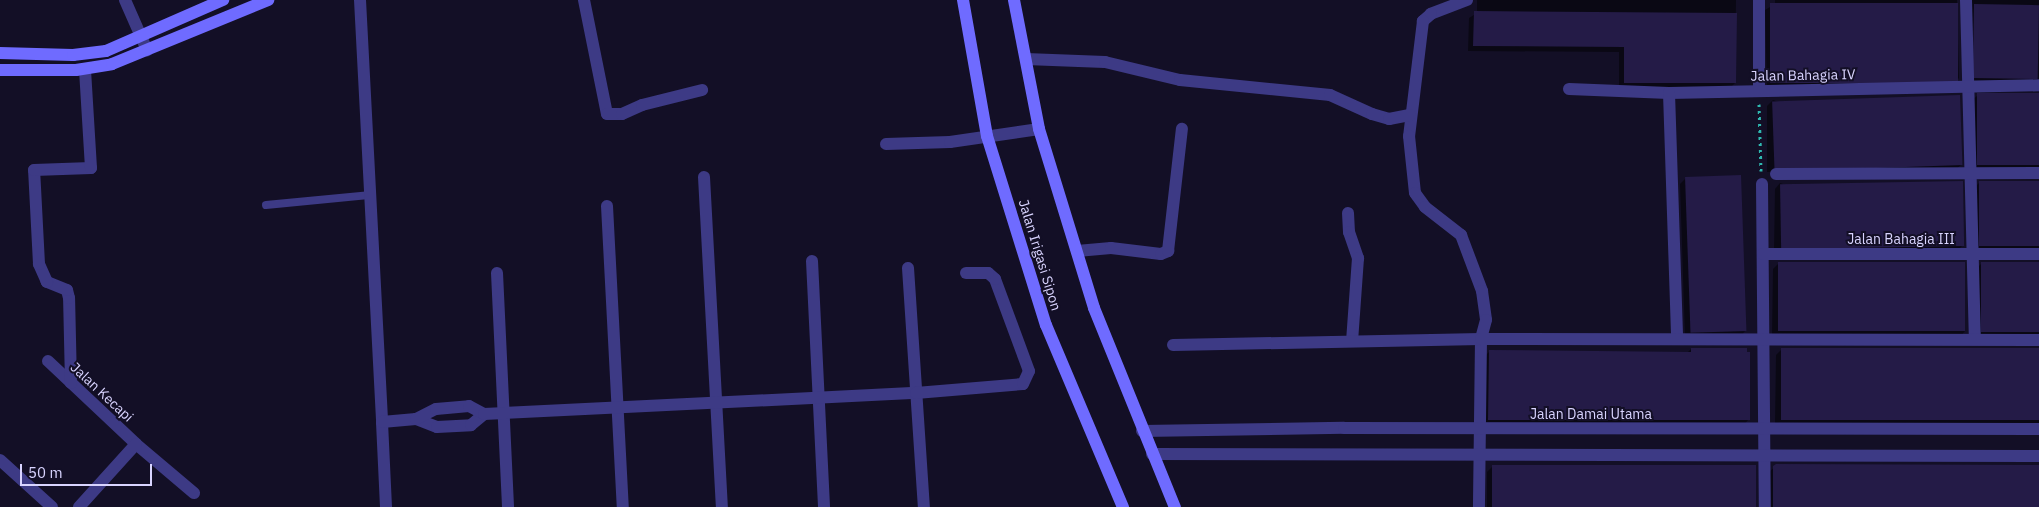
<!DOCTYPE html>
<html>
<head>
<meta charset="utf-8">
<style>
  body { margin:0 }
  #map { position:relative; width:2039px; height:507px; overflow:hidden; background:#130f26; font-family:"IBM Plex Sans",sans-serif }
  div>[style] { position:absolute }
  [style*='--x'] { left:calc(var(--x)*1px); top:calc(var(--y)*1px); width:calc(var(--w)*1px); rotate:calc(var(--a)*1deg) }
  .shadow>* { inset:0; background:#0007 }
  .building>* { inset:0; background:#241b47; transform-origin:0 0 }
  .path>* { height:3px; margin-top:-1.5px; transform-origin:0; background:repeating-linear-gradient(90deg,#2fb8b0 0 2.5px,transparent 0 6.5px) }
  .lane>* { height:8px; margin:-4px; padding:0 4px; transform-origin:4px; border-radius:4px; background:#3d3a85 }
  .street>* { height:12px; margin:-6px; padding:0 6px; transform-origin:6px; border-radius:6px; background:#3d3a85 }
  .secondary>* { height:12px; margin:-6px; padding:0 6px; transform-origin:6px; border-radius:6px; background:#6f6bff }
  span { translate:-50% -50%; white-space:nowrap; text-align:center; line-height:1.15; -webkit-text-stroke:4px #130f26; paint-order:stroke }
  .street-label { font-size:14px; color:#d9d4ff }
  .scale { position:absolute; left:20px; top:464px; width:132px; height:22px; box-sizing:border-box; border:2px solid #d9d4ff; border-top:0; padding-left:6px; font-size:15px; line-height:18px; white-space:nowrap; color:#d9d4ff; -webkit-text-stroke:4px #130f26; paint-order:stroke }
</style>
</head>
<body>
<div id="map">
  <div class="shadow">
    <div style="clip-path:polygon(1477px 0,1736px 0,1735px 83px,1729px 89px,1619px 88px,1619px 52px,1468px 51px,1469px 18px,1477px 13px)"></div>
    <div style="clip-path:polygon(1775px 0,1957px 0,1959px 78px,1953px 84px,1767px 88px,1765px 10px,1775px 4px)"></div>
    <div style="clip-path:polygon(1963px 0,2039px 0,2039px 88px,1971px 83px)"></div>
    <div style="clip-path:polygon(2039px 94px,2039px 176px,1973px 170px,1971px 101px,1977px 96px)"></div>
    <div style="clip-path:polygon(1773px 100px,1961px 165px,1955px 170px,1767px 172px,1767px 106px)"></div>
    <div style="clip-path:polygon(1685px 179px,1745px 331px,1740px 337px,1685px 336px,1680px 184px)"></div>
    <div style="clip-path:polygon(2039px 182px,2039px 257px,1975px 251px,1974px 188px,1979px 183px)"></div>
    <div style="clip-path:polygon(1780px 183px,1963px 245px,1957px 251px,1774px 251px,1775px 189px)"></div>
    <div style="clip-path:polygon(1779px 263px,1965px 331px,1960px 337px,1772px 337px,1773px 269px)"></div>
    <div style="clip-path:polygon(1982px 263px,2039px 263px,2039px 341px,1978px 337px,1976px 269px)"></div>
    <div style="clip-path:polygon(1691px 349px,1748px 420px,1743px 426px,1483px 425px,1484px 357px,1490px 351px,1687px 353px)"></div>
    <div style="clip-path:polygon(1782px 349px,2039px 349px,2039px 427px,1775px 425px,1776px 355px)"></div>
    <div style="clip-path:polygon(1777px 465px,2039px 466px,2039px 507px,1768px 507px,1768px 473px)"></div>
    <div style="clip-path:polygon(1493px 466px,1756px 507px,1487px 507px,1487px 472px)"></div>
  </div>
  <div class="building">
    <div style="left:1770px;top:3px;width:188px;height:80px"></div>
    <div style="left:1974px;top:4px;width:65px;height:74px;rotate:1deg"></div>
    <div style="clip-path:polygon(1474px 11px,1737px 13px,1736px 83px,1624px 83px,1624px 47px,1473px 46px)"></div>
    <div style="left:2039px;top:93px;width:72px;height:62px;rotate:90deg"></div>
    <div style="left:1960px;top:95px;width:70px;height:188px;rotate:88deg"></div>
    <div style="left:1741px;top:175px;width:156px;height:56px;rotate:88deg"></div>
    <div style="left:1963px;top:181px;width:65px;height:183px;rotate:89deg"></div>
    <div style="left:1979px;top:181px;width:60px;height:65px"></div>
    <div style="left:1778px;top:262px;width:187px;height:69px"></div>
    <div style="left:1981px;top:262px;width:58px;height:70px"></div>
    <div style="clip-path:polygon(1691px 348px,1747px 348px,1747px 352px,1750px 352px,1750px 420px,1488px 420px,1489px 350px,1691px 352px)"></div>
    <div style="left:1781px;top:348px;width:258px;height:72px"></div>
    <div style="clip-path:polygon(1776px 464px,2039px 465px,2039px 507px,1773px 507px,1773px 466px)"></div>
    <div style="left:1492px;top:465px;width:264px;height:42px"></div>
  </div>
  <div class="path">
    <div style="--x:1759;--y:104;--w:67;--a:88.3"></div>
  </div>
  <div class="lane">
    <div style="--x:266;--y:205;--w:103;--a:-5.5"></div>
  </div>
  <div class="street">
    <div style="--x:125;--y:0;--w:55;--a:66.3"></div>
    <div style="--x:360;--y:0;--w:423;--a:87"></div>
    <div style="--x:584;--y:0;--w:116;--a:78.6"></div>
    <div style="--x:607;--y:114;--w:15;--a:0"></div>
    <div style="--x:622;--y:114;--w:22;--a:-24"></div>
    <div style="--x:642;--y:105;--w:62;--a:-14"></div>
    <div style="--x:1467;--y:0;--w:39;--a:159"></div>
    <div style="--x:1431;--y:14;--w:11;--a:139"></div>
    <div style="--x:1423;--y:21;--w:116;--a:96.9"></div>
    <div style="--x:1409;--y:136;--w:57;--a:84"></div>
    <div style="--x:1415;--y:193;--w:17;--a:54"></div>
    <div style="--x:1425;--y:207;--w:46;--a:37.9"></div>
    <div style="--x:1461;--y:235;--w:60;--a:69.4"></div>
    <div style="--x:1482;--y:291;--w:29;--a:82"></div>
    <div style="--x:1486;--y:320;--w:20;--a:105"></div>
    <div style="--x:1481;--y:339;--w:168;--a:90.7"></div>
    <div style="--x:1759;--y:0;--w:91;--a:90"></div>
    <div style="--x:1966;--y:0;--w:339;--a:88.5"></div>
    <div style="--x:1026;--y:59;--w:79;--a:2.2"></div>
    <div style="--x:1105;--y:62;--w:77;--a:13.5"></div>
    <div style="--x:1180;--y:80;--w:151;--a:5.7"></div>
    <div style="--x:1330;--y:95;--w:46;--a:24.3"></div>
    <div style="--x:1372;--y:114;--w:18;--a:16"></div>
    <div style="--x:1389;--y:119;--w:21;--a:-11"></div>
    <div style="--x:1569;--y:89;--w:100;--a:2.3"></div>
    <div style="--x:1669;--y:93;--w:370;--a:-1.2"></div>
    <div style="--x:1669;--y:93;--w:246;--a:88.1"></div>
    <div style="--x:886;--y:144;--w:64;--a:-1.8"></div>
    <div style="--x:950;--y:142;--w:90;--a:-8.3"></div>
    <div style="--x:1776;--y:174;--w:263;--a:-0.2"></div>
    <div style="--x:704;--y:177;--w:330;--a:86.9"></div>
    <div style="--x:1762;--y:184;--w:323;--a:89.5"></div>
    <div style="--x:607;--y:206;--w:301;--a:87"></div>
    <div style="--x:1348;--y:213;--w:19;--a:87"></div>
    <div style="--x:1349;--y:232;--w:28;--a:71"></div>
    <div style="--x:1358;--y:258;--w:83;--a:94.1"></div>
    <div style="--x:1077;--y:251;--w:34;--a:-5"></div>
    <div style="--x:1111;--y:248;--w:50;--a:6.8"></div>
    <div style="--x:1161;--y:254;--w:8;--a:-23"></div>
    <div style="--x:1168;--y:251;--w:123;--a:-83.5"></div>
    <div style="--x:1763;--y:254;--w:276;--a:0"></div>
    <div style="--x:812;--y:261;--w:246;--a:87.2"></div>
    <div style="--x:908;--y:268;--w:240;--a:86.2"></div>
    <div style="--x:497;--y:273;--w:234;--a:87.3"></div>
    <div style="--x:1173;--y:345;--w:308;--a:-1.1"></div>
    <div style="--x:1481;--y:339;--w:558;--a:0.1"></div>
    <div style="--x:48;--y:361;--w:121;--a:43.3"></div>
    <div style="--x:136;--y:444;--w:76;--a:40.2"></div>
    <div style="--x:71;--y:383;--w:85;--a:-91.3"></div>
    <div style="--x:69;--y:298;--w:8;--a:-104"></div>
    <div style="--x:67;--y:290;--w:22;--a:-158"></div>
    <div style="--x:47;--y:282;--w:20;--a:-114"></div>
    <div style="--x:39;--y:264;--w:94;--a:-93"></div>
    <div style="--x:34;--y:170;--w:57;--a:-2"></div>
    <div style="--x:91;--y:168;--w:99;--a:-93.5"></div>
    <div style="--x:416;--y:419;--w:22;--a:21"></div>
    <div style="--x:437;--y:427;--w:34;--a:-3"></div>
    <div style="--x:471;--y:425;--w:17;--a:-40"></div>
    <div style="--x:1142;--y:431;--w:202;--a:-0.9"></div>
    <div style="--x:1344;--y:428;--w:695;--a:0.08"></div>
    <div style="--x:1152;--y:454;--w:887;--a:0.13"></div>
    <div style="--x:0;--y:460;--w:70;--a:42.1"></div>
    <div style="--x:79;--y:507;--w:85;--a:-47.9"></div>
    <div style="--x:386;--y:507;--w:85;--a:-92.7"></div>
    <div style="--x:382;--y:422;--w:34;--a:-5"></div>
    <div style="--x:416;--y:419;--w:22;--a:-27"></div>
    <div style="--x:436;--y:409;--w:33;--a:-5"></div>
    <div style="--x:469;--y:406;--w:17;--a:28"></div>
    <div style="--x:484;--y:414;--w:433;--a:-2.8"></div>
    <div style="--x:916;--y:393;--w:107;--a:-4.8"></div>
    <div style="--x:1023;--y:384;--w:14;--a:-65"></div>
    <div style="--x:1029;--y:371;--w:98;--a:-110.3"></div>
    <div style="--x:995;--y:279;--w:9;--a:-139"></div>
    <div style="--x:988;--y:273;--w:22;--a:180"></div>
  </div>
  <div class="secondary">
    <div style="--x:963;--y:0;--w:138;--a:80"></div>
    <div style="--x:987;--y:136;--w:198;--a:72.7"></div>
    <div style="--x:1046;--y:325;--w:198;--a:67.1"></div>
    <div style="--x:1014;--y:0;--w:131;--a:79"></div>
    <div style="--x:1039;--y:129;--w:187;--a:72.9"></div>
    <div style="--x:1094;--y:308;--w:215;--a:67.9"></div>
    <div style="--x:0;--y:53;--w:73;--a:1.6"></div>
    <div style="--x:73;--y:55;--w:33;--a:-7"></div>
    <div style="--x:106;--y:51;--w:128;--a:-23.6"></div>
    <div style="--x:0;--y:70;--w:76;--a:0"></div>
    <div style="--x:76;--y:70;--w:36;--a:-9"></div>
    <div style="--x:112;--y:64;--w:169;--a:-22.3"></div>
  </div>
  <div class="street-label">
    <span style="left:1803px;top:75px;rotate:-1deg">Jalan Bahagia IV</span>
    <span style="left:1901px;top:239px">Jalan Bahagia III</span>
    <span style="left:1040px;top:255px;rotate:73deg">Jalan Irigasi Sipon</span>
    <span style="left:102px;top:392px;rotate:43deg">Jalan Kecapi</span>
    <span style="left:1591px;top:414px">Jalan Damai Utama</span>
  </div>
  <div class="scale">50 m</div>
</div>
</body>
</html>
